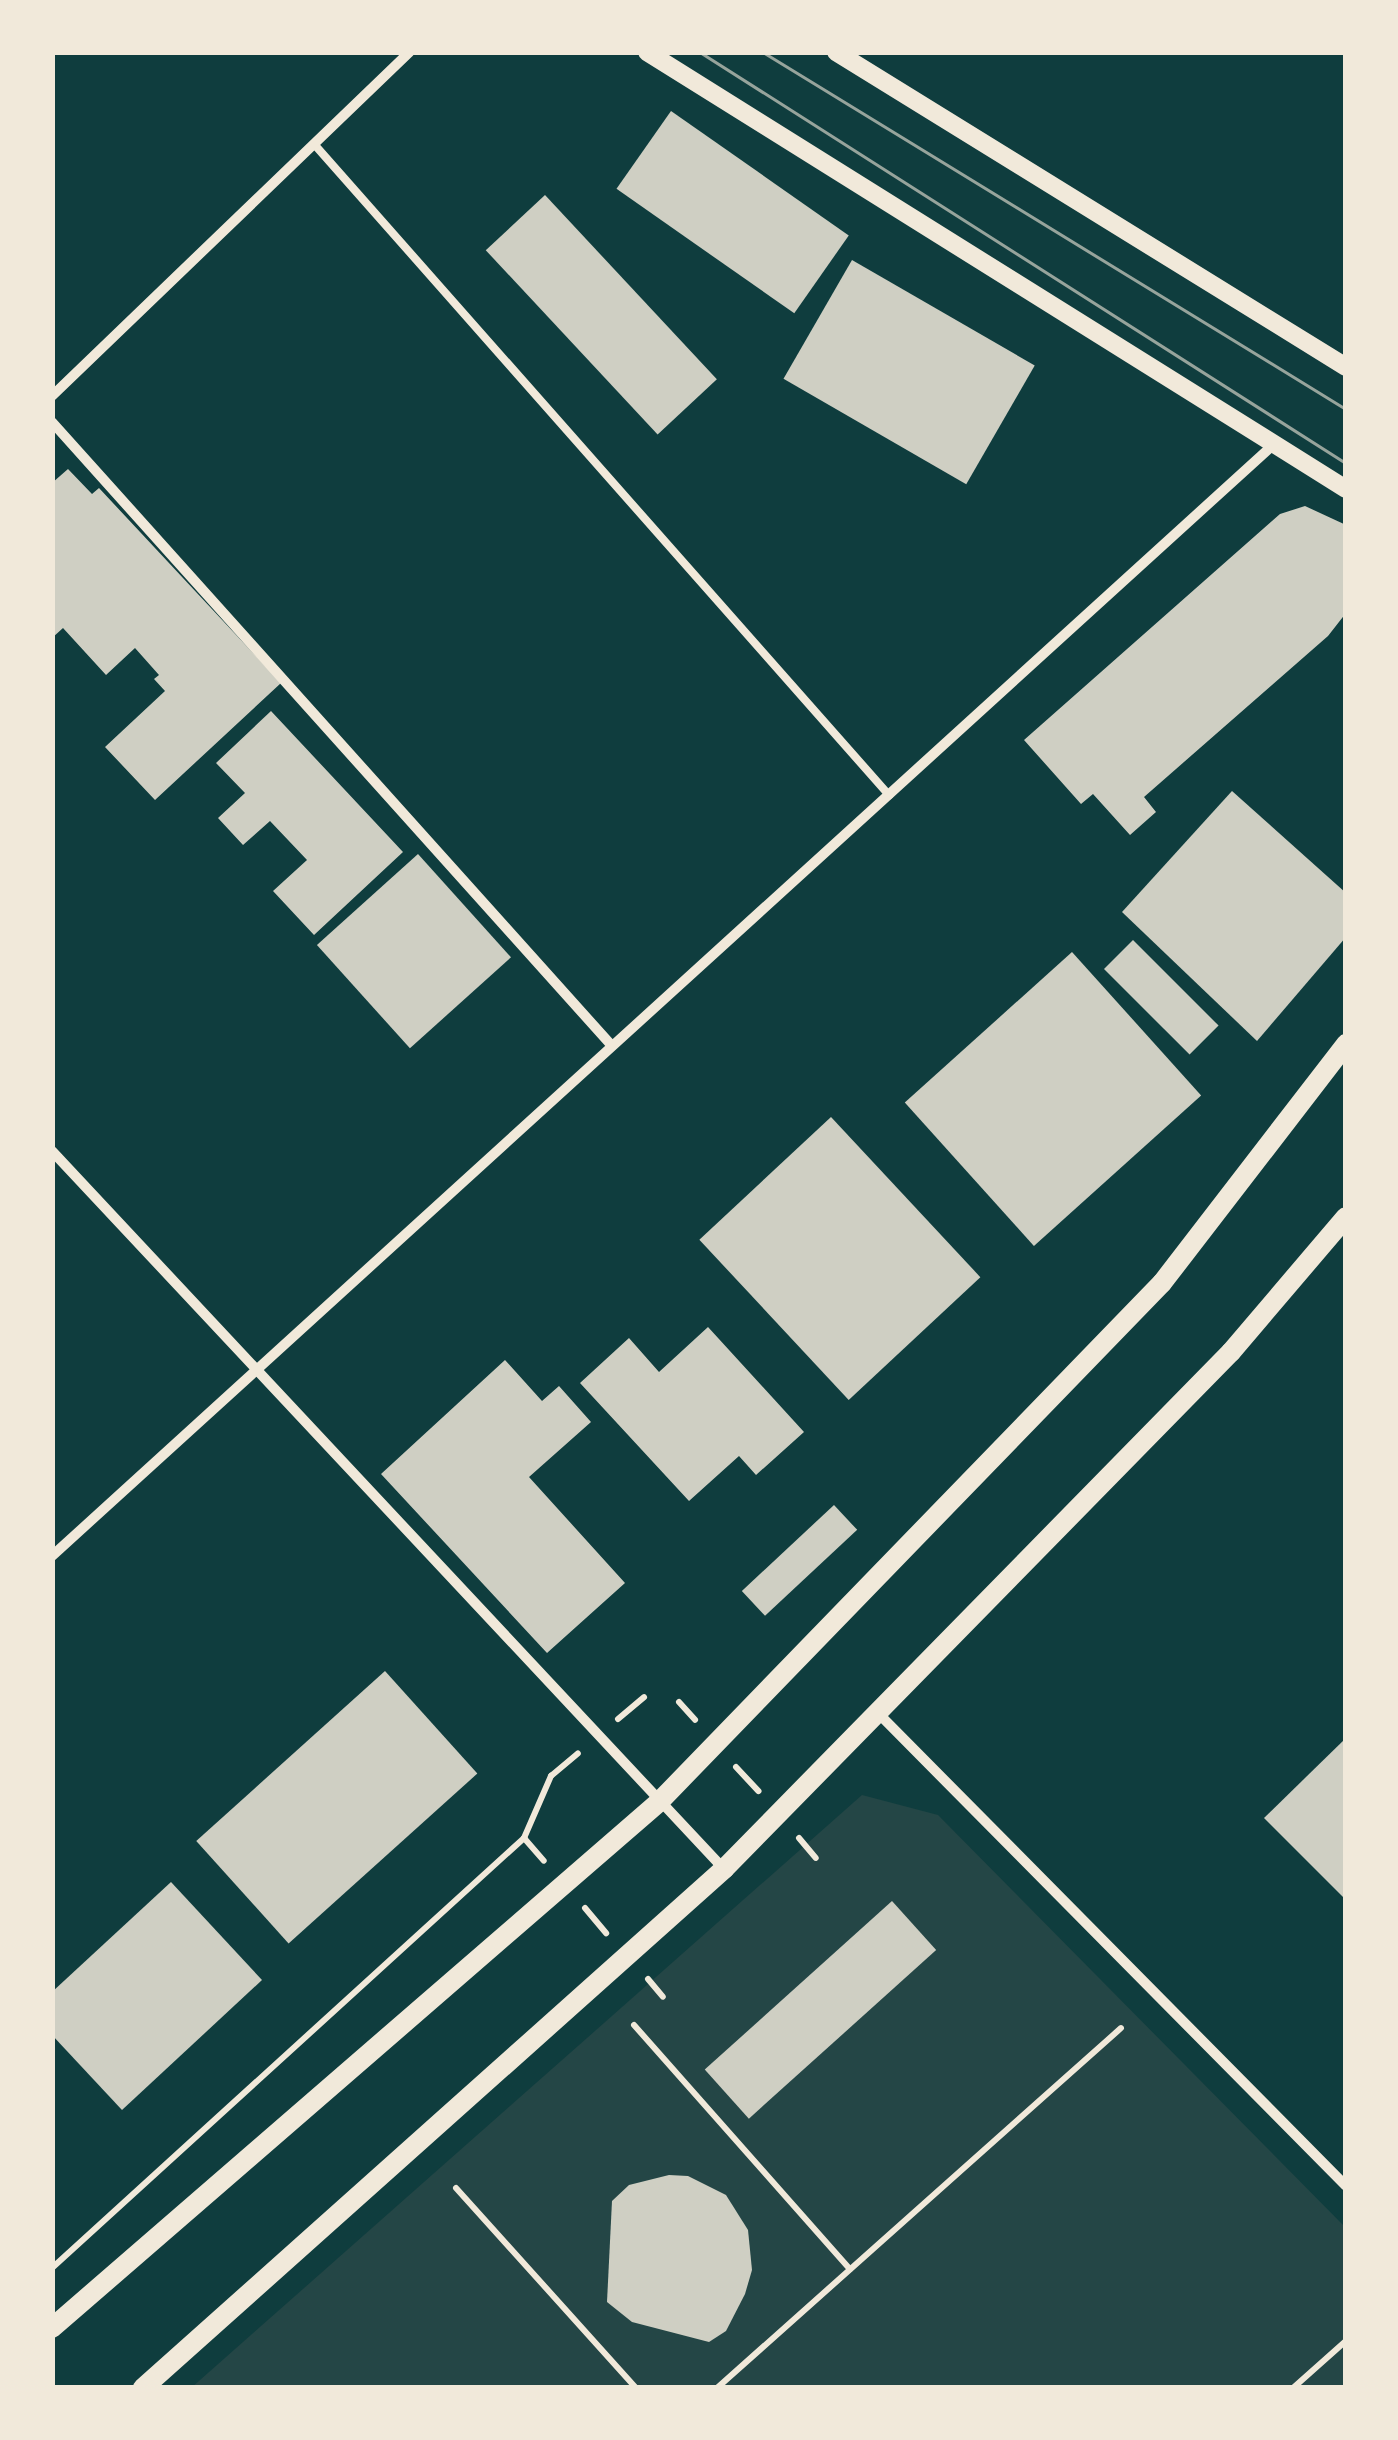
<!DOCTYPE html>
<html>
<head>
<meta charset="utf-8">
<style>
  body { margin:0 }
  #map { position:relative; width:1398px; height:2440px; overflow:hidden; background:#0f3d3e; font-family:Helvetica,sans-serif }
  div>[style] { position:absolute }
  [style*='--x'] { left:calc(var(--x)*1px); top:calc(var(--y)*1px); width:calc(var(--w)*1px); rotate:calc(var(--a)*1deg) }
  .green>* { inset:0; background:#244646 }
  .building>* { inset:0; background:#cfcfc3; transform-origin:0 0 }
  .path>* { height:6px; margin:-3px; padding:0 3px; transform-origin:3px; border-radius:3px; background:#f1e9da }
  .service>* { height:8px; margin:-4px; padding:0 4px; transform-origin:4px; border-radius:4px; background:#f1e9da }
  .minor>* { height:10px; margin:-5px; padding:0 5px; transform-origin:5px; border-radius:5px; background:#f1e9da }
  .tertiary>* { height:18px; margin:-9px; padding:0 9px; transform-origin:9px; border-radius:9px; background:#f1e9da }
  .secondary>* { height:20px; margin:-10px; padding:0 10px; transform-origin:10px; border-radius:10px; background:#f1e9da }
  .tram>* { height:2.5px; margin:-1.25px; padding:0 1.25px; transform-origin:1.25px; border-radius:1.25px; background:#97a49c }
  span { translate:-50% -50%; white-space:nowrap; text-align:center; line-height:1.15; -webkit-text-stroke:8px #f1e9da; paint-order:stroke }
  .frame { position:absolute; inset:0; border:55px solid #f1e9da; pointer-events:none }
</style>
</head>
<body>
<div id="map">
  <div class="green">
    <div style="clip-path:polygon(862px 1795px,938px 1815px,1345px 2227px,1345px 2387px,191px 2388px)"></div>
  </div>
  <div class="building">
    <div style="left:671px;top:111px;width:217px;height:95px;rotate:35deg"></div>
    <div style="left:545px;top:195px;width:252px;height:81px;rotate:47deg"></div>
    <div style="left:852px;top:260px;width:211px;height:137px;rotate:30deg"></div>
    <div style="clip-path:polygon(68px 469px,92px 494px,99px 488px,281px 683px,155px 800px,105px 747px,165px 691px,154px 679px,159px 675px,135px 648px,106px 675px,63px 628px,52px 638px,52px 483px)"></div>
    <div style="clip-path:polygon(1305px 506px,1346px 525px,1346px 613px,1328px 636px,1144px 797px,1156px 812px,1130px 835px,1093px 794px,1081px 804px,1024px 740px,1280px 514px)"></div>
    <div style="clip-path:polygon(271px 711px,403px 852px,314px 935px,273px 891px,307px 860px,270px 821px,243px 845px,218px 818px,245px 793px,216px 763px)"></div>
    <div style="clip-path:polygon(1232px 791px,1346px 893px,1346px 937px,1257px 1041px,1122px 912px)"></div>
    <div style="left:418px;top:854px;width:139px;height:136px;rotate:48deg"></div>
    <div style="left:1133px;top:940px;width:121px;height:41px;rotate:45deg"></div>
    <div style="left:1072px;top:952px;width:193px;height:225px;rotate:48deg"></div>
    <div style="left:831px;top:1117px;width:219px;height:180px;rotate:47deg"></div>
    <div style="clip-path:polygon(708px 1327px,804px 1432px,756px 1475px,739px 1456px,689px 1501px,580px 1383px,629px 1338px,659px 1372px)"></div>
    <div style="clip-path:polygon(505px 1360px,542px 1401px,559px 1386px,591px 1422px,529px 1477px,625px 1583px,547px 1653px,381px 1474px)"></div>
    <div style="left:834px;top:1505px;width:34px;height:126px;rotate:47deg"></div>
    <div style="left:385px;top:1671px;width:138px;height:254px;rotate:48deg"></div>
    <div style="clip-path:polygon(1346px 1738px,1346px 1900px,1264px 1818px)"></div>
    <div style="clip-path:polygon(171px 1882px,262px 1980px,122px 2110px,52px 2035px,52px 1992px)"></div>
    <div style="left:892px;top:1901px;width:66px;height:252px;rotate:48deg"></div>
    <div style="clip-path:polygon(669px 2175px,688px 2176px,726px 2195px,748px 2230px,752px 2270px,745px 2294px,726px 2331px,709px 2342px,632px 2322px,607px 2302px,612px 2201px,629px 2185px)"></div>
  </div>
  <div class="path">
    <div style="--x:679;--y:1702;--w:24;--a:48"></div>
    <div style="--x:618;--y:1719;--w:34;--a:-40"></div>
    <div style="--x:736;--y:1767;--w:33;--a:47"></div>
    <div style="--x:524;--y:1838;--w:30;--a:49"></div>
    <div style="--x:799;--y:1838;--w:26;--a:50"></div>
    <div style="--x:585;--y:1908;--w:33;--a:50"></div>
    <div style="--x:648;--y:1979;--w:23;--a:50"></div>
    <div style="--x:634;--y:2025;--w:326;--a:48.5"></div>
    <div style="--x:456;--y:2188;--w:269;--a:48"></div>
    <div style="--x:52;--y:2268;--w:639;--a:-42.33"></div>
    <div style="--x:524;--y:1838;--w:68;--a:-66.5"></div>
    <div style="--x:551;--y:1776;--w:35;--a:-40"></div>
    <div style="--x:717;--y:2388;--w:541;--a:-41.7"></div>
    <div style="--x:1293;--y:2388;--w:71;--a:-41.6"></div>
  </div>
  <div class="service">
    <div style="--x:314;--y:144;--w:869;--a:48.55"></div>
  </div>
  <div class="minor">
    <div style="--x:52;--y:396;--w:496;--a:-43.9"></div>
    <div style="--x:52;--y:422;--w:838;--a:48.09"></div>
    <div style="--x:52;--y:1151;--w:982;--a:46.9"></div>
    <div style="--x:52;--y:1556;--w:1652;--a:-42.3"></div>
    <div style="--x:878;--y:1713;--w:665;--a:45.3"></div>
  </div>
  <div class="tertiary">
    <div style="--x:647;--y:52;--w:824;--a:32.01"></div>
    <div style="--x:836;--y:52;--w:599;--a:31.7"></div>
  </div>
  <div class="secondary">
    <div style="--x:52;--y:2328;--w:803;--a:-40.91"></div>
    <div style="--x:659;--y:1802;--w:723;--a:-45.9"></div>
    <div style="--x:1162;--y:1283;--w:302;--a:-52.4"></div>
    <div style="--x:143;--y:2388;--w:779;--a:-41.77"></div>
    <div style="--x:724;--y:1869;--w:724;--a:-45.56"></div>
    <div style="--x:1231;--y:1352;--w:177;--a:-49.6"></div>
  </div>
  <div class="tram">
    <div style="--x:700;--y:52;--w:766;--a:32.47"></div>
    <div style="--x:763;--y:52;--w:684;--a:31.48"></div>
  </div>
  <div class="frame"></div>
</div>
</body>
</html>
